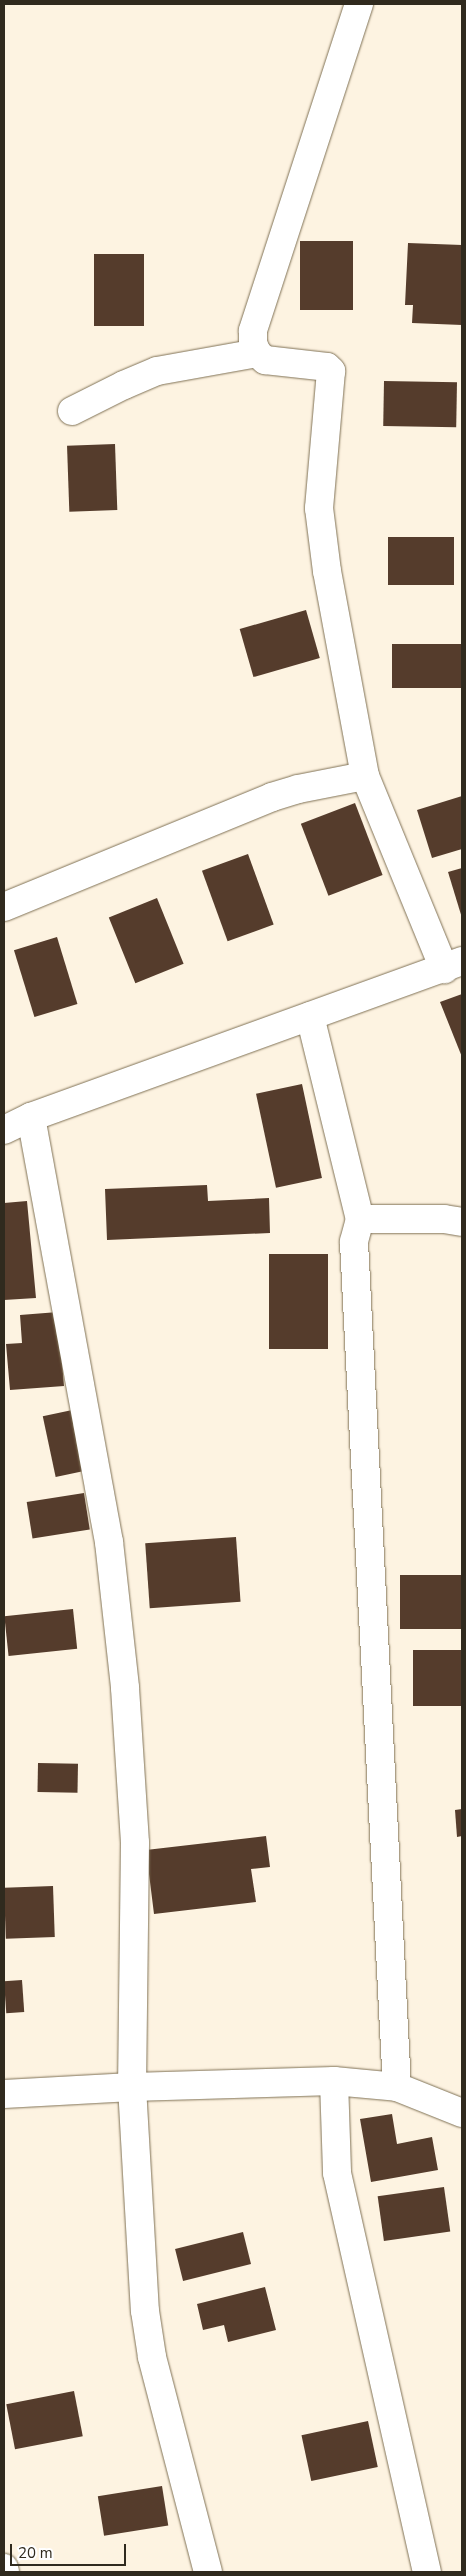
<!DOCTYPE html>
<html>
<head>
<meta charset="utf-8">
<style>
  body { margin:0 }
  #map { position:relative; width:466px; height:2576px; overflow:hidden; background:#fdf3e1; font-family:"Nunito Sans",sans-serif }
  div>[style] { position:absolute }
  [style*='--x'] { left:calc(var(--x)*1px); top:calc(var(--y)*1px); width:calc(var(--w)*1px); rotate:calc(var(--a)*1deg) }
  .building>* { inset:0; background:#553c2c; transform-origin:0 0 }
  .roads { filter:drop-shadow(0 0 1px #807256) drop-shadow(0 0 1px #807256) }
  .street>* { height:28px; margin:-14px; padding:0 14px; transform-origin:14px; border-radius:14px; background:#fff }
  span { translate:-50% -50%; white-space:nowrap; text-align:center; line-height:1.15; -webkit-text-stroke:5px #fff; paint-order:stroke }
  .frame { position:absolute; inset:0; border:5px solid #302a1e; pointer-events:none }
  .scale { position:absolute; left:10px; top:2544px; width:116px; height:22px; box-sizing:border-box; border:2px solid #302a1e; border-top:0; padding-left:6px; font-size:15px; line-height:18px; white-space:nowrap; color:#302a1e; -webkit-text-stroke:4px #fff; paint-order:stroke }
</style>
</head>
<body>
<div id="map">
  <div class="building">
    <div style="left:300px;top:241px;width:53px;height:69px"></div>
    <div style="clip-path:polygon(408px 243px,462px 245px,462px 325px,412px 323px,413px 305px,405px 305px)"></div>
    <div style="left:94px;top:254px;width:50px;height:72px"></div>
    <div style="left:384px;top:381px;width:73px;height:45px;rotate:1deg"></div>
    <div style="left:115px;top:444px;width:66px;height:48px;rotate:88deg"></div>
    <div style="left:388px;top:537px;width:66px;height:48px"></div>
    <div style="left:306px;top:610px;width:50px;height:69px;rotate:74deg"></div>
    <div style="left:462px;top:644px;width:44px;height:70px;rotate:90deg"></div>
    <div style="clip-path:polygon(462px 796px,462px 849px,432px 858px,417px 810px)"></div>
    <div style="left:355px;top:803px;width:77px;height:58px;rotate:69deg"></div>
    <div style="left:248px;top:854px;width:75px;height:49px;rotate:70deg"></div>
    <div style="clip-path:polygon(462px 868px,462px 918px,448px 872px)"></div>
    <div style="left:157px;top:898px;width:71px;height:52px;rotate:68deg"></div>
    <div style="left:57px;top:937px;width:70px;height:45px;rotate:73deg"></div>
    <div style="clip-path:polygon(462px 994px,462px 1057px,440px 1002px)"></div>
    <div style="left:302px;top:1084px;width:96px;height:47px;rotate:78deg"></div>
    <div style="clip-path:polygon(207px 1185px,208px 1201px,269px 1198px,270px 1233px,107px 1240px,105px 1189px)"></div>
    <div style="clip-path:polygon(27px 1201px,36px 1298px,4px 1300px,4px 1203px)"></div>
    <div style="left:328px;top:1254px;width:95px;height:59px;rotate:90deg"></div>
    <div style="clip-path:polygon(58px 1312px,64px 1386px,10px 1390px,6px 1344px,22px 1343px,20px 1315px)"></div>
    <div style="left:77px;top:1409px;width:62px;height:35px;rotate:78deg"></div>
    <div style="left:84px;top:1493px;width:37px;height:58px;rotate:81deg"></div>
    <div style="left:236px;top:1537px;width:65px;height:91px;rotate:86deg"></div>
    <div style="left:462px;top:1575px;width:54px;height:62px;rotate:90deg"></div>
    <div style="left:73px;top:1609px;width:40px;height:69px;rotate:84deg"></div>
    <div style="left:462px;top:1650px;width:56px;height:49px;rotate:90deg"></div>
    <div style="left:38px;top:1763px;width:40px;height:29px;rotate:1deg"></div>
    <div style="clip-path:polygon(462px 1809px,462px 1836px,457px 1837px,455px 1810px)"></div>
    <div style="clip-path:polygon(266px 1836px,270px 1867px,251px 1869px,256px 1902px,154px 1914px,146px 1850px)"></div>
    <div style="left:53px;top:1886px;width:51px;height:49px;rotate:88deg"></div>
    <div style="left:22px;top:1980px;width:32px;height:18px;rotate:86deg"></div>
    <div style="clip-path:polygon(392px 2114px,397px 2144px,432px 2137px,438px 2170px,371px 2182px,360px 2119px)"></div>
    <div style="left:444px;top:2187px;width:45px;height:67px;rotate:82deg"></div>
    <div style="left:243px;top:2232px;width:33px;height:70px;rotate:76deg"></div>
    <div style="clip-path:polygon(265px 2287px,276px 2330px,228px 2342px,224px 2325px,203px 2330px,197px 2304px)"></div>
    <div style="left:74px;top:2391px;width:46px;height:69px;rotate:79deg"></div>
    <div style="left:368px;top:2421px;width:47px;height:68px;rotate:78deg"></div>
    <div style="left:162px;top:2486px;width:40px;height:65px;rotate:81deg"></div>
  </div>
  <div class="roads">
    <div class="street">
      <div style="--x:359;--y:4;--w:344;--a:108"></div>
      <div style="--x:253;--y:331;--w:12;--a:90"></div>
      <div style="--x:253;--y:343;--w:11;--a:68"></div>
      <div style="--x:257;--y:353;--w:11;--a:41"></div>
      <div style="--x:265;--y:360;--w:62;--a:6.4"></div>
      <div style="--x:327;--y:367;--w:6;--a:45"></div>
      <div style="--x:331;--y:371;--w:138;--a:95"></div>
      <div style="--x:319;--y:508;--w:64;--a:82.8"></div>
      <div style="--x:327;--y:571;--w:208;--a:79.5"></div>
      <div style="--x:365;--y:776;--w:209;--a:67.7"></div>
      <div style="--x:72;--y:411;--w:58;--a:-26.6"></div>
      <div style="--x:124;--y:385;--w:36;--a:-23"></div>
      <div style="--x:157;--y:371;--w:102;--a:-10.2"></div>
      <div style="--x:4;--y:907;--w:290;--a:-22.3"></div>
      <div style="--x:272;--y:797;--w:27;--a:-17"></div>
      <div style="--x:298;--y:789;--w:68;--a:-11"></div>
      <div style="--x:310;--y:1016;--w:209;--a:76.2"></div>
      <div style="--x:360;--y:1219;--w:24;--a:105"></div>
      <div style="--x:354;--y:1242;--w:846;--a:87.09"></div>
      <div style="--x:31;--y:1117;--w:432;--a:79.6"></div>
      <div style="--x:109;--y:1542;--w:147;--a:83.7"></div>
      <div style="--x:125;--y:1688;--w:155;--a:86.3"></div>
      <div style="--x:135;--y:1843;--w:244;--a:90.7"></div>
      <div style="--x:132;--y:2087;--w:224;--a:86.7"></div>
      <div style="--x:145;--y:2311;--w:47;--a:81.3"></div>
      <div style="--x:152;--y:2357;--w:222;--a:75.4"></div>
      <div style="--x:4;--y:1130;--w:30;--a:-26"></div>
      <div style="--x:31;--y:1117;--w:458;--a:-19.9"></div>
      <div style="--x:360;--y:1219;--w:84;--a:0"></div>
      <div style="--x:444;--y:1219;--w:18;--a:9"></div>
      <div style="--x:334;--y:2081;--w:92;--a:88.1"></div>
      <div style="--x:337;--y:2173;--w:409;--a:77.3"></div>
      <div style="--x:4;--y:2094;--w:128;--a:-3.1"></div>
      <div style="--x:132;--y:2087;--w:202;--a:-1.7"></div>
      <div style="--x:334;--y:2081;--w:63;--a:5.4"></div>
      <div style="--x:397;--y:2087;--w:70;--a:21.8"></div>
      <div style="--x:4;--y:2568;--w:4;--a:76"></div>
    </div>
  </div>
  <div class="frame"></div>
  <div class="scale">20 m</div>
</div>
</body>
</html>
